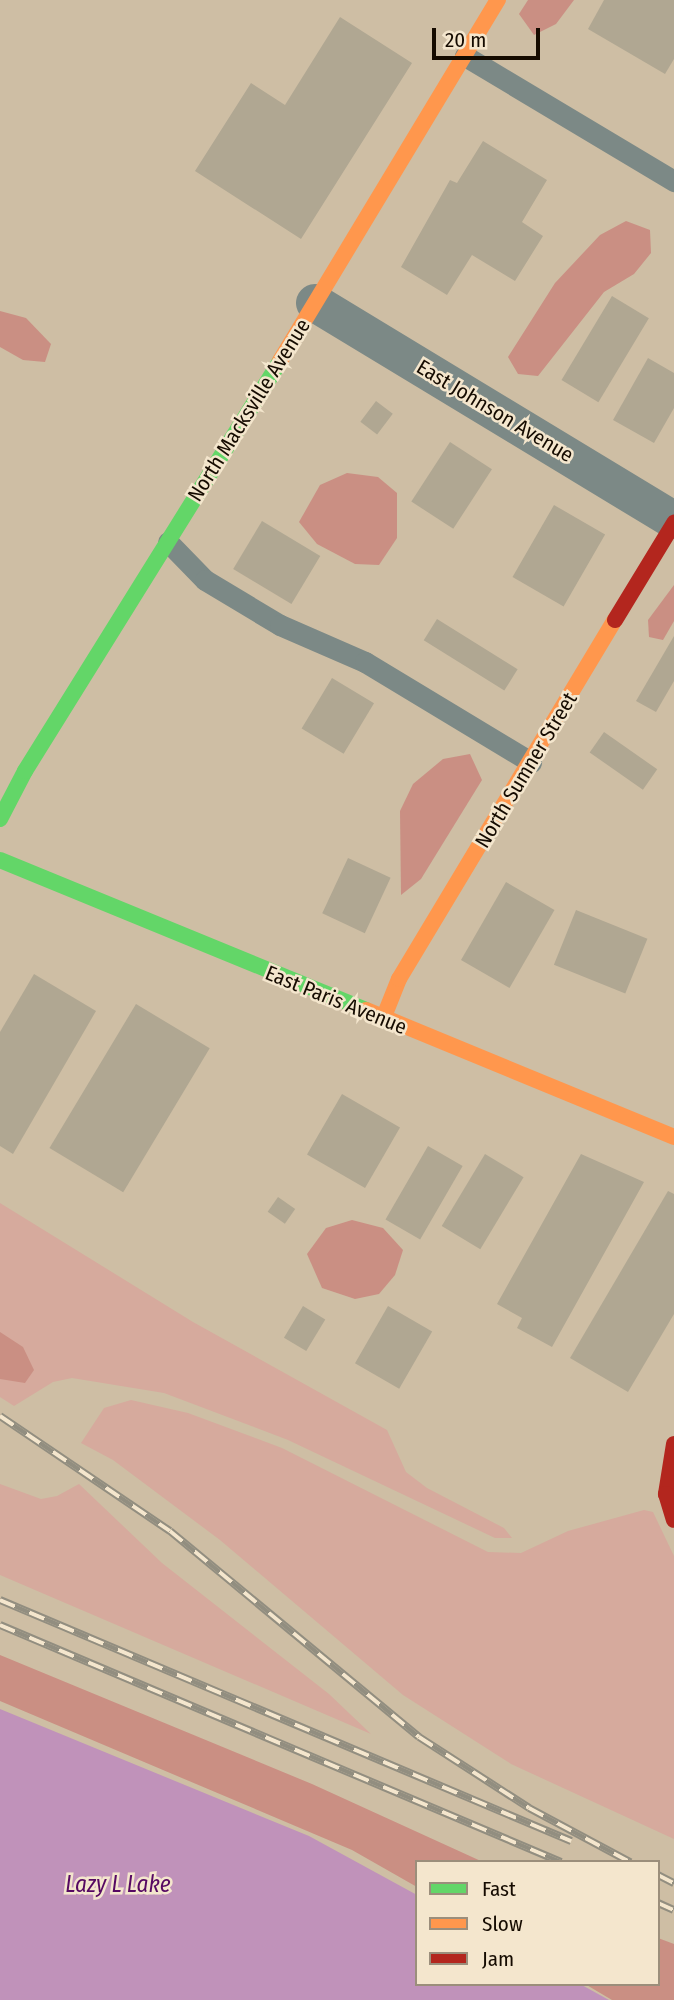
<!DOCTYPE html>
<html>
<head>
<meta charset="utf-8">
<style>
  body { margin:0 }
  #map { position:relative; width:674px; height:2000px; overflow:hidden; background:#cebea4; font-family:"Fira Sans Condensed",sans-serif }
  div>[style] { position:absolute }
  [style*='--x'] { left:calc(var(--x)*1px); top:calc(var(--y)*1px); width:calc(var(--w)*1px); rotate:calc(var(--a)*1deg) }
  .green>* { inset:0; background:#d6aa9d }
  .forest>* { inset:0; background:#ca8f83 }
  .water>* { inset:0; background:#c092ba }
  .building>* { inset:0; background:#b0a792; transform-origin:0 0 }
  .lane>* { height:21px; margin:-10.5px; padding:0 10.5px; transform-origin:10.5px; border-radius:10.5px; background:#7c8986 }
  .street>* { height:38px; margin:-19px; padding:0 19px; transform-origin:19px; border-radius:19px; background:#7c8986 }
  .fast>* { height:16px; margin:-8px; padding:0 8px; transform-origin:8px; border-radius:8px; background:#63d668 }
  .slow>* { height:16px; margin:-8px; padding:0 8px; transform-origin:8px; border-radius:8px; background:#ff974d }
  .jam>* { height:16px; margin:-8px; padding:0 8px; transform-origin:8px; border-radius:8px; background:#b3261e }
  .rail>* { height:8px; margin-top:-4px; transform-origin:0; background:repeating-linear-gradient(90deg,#f4e6cd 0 16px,#928e80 0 32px); box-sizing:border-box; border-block:2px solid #928e80 }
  span { translate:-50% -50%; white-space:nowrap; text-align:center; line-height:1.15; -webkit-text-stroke:5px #f4e6cd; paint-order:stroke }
  .street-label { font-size:21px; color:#150b00 }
  .water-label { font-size:23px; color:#560962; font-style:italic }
  .legend { position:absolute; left:415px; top:1860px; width:245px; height:126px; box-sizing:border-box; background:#f4e6cd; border:2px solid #9b8e7b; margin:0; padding:9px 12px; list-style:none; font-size:21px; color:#150b00 }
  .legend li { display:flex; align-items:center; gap:14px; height:35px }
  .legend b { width:35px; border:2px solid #9b8e7b }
  .scale { position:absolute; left:432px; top:28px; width:108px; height:32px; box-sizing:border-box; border:4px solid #150b00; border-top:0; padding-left:9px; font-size:21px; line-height:24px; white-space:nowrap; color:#150b00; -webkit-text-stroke:5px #f4e6cd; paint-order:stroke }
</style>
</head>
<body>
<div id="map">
  <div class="green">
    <div style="clip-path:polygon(0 1203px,193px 1322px,387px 1430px,406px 1472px,427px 1488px,504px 1528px,512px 1538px,495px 1538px,288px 1440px,164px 1393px,72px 1378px,53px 1382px,14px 1406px,0 1397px)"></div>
    <div style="clip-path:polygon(131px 1400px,188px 1413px,282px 1448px,488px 1552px,521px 1553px,568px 1531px,644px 1510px,653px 1512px,674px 1556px,674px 1839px,511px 1764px,403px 1695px,220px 1540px,113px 1460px,81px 1443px,104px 1408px)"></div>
    <div style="clip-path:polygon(0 1484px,41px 1499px,57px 1496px,79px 1484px,162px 1563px,329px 1694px,371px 1734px,0 1575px)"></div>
  </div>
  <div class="forest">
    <div style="clip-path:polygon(528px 0,574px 0,556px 24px,534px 35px,519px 14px)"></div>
    <div style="clip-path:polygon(626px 221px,650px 230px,651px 253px,634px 274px,604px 292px,538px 376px,518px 374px,508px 357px,555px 283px,600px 235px)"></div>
    <div style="clip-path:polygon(0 311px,26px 318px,51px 344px,45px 362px,23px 360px,0 347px)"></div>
    <div style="clip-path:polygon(347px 473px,378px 477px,397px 493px,397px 538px,379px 565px,355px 564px,317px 544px,299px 522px,320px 485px)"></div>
    <div style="clip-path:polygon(674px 585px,674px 621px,663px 640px,649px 637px,648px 620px)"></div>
    <div style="clip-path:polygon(470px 754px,482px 780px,421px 879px,401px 895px,400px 811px,413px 784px,443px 759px)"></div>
    <div style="clip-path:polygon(352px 1220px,383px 1228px,403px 1250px,395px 1275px,379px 1294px,355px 1299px,322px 1288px,307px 1254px,326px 1228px)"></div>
    <div style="clip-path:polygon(0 1332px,23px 1347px,34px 1370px,25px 1383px,0 1379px)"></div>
    <div style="clip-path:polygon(0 1655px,312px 1784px,483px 1862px,417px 1862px,417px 1887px,352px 1850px,0 1701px)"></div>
    <div style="clip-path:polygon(658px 1938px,674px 1944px,674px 2000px,612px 2000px,585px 1984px,658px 1984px)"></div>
  </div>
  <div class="water">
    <div style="clip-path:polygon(0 1709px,309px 1836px,417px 1895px,417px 1984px,580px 1984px,609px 2000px,0 2000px)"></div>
  </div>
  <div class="building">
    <div style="clip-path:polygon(604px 0,674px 0,674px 59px,665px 74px,588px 29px)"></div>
    <div style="clip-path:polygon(340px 17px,412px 63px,301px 239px,195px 171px,251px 83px,285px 105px)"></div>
    <div style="clip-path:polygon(483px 141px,547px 180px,522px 222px,543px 236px,515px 281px,472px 255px,447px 295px,401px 267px,450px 180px,457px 183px)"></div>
    <div style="left:612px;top:296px;width:43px;height:98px;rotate:31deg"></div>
    <div style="clip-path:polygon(648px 358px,674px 373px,674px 408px,654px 443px,613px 420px)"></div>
    <div style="left:376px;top:401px;width:21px;height:26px;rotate:37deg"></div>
    <div style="left:450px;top:442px;width:50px;height:71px;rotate:33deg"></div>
    <div style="left:554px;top:505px;width:59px;height:83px;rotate:30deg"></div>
    <div style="left:262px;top:521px;width:68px;height:56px;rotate:31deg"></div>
    <div style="left:437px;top:619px;width:95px;height:25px;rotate:32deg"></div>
    <div style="clip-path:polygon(674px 636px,674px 681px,656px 712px,636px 701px)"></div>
    <div style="left:332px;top:678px;width:49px;height:59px;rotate:31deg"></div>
    <div style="left:604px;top:732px;width:65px;height:25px;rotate:35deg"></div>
    <div style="left:348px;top:858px;width:47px;height:61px;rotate:25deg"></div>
    <div style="left:506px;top:882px;width:56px;height:90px;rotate:30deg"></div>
    <div style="left:576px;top:910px;width:77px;height:59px;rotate:22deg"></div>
    <div style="clip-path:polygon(34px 974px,96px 1011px,13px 1154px,0 1146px,0 1032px)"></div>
    <div style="left:136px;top:1004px;width:86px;height:168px;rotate:31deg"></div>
    <div style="left:342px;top:1094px;width:67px;height:70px;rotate:30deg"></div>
    <div style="left:428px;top:1146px;width:40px;height:85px;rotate:30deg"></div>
    <div style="left:485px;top:1154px;width:45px;height:84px;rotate:31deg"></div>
    <div style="clip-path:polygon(581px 1154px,644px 1182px,552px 1347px,517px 1328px,522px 1318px,497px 1304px)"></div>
    <div style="clip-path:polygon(668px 1191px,674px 1194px,674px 1314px,628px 1392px,570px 1358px)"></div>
    <div style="left:278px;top:1197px;width:21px;height:18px;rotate:35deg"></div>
    <div style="left:303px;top:1306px;width:26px;height:37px;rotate:31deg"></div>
    <div style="left:388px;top:1306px;width:51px;height:66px;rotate:30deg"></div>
  </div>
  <div class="lane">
    <div style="--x:465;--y:56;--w:244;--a:30.9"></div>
    <div style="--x:168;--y:542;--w:53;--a:45.8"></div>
    <div style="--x:205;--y:580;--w:87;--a:31"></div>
    <div style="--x:280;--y:625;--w:93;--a:23.5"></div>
    <div style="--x:365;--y:662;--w:194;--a:31.1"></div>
  </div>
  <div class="street">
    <div style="--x:315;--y:303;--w:419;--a:31.2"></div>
  </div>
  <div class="fast">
    <div style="--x:0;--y:819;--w:54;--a:-62.5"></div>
    <div style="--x:25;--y:771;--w:483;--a:-58.1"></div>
    <div style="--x:0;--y:860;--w:396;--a:22.3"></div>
  </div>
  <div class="slow">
    <div style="--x:280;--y:361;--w:422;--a:-58.9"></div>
    <div style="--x:366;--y:1010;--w:333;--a:22.4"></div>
    <div style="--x:383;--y:1019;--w:43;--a:-68.2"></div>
    <div style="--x:399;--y:979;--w:419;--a:-59"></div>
  </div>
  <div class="jam">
    <div style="--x:615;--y:620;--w:114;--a:-58.7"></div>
    <div style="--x:674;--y:1444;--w:51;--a:99.1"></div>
    <div style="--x:666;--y:1494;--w:27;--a:73"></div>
  </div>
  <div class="rail">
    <div style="--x:0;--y:1416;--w:205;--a:34.1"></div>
    <div style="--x:170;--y:1531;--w:323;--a:39.6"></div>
    <div style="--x:419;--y:1737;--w:131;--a:32.8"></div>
    <div style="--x:529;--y:1808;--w:115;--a:28.1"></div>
    <div style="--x:0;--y:1600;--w:620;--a:22.88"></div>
    <div style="--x:0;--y:1625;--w:609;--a:22.9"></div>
    <div style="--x:658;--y:1875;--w:18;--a:27"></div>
    <div style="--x:658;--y:1903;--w:17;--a:24"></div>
  </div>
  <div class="street-label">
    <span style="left:249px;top:410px;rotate:-58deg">North Macksville Avenue</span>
    <span style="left:495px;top:411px;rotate:31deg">East Johnson Avenue</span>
    <span style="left:526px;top:770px;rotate:-59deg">North Sumner Street</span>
    <span style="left:336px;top:1000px;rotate:22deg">East Paris Avenue</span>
  </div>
  <div class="water-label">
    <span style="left:118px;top:1884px">Lazy L Lake</span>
  </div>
  <ul class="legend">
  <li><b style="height:9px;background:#63d668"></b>Fast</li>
  <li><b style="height:9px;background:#ff974d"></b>Slow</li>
  <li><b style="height:9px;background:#b3261e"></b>Jam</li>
  </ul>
  <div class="scale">20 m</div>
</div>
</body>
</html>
